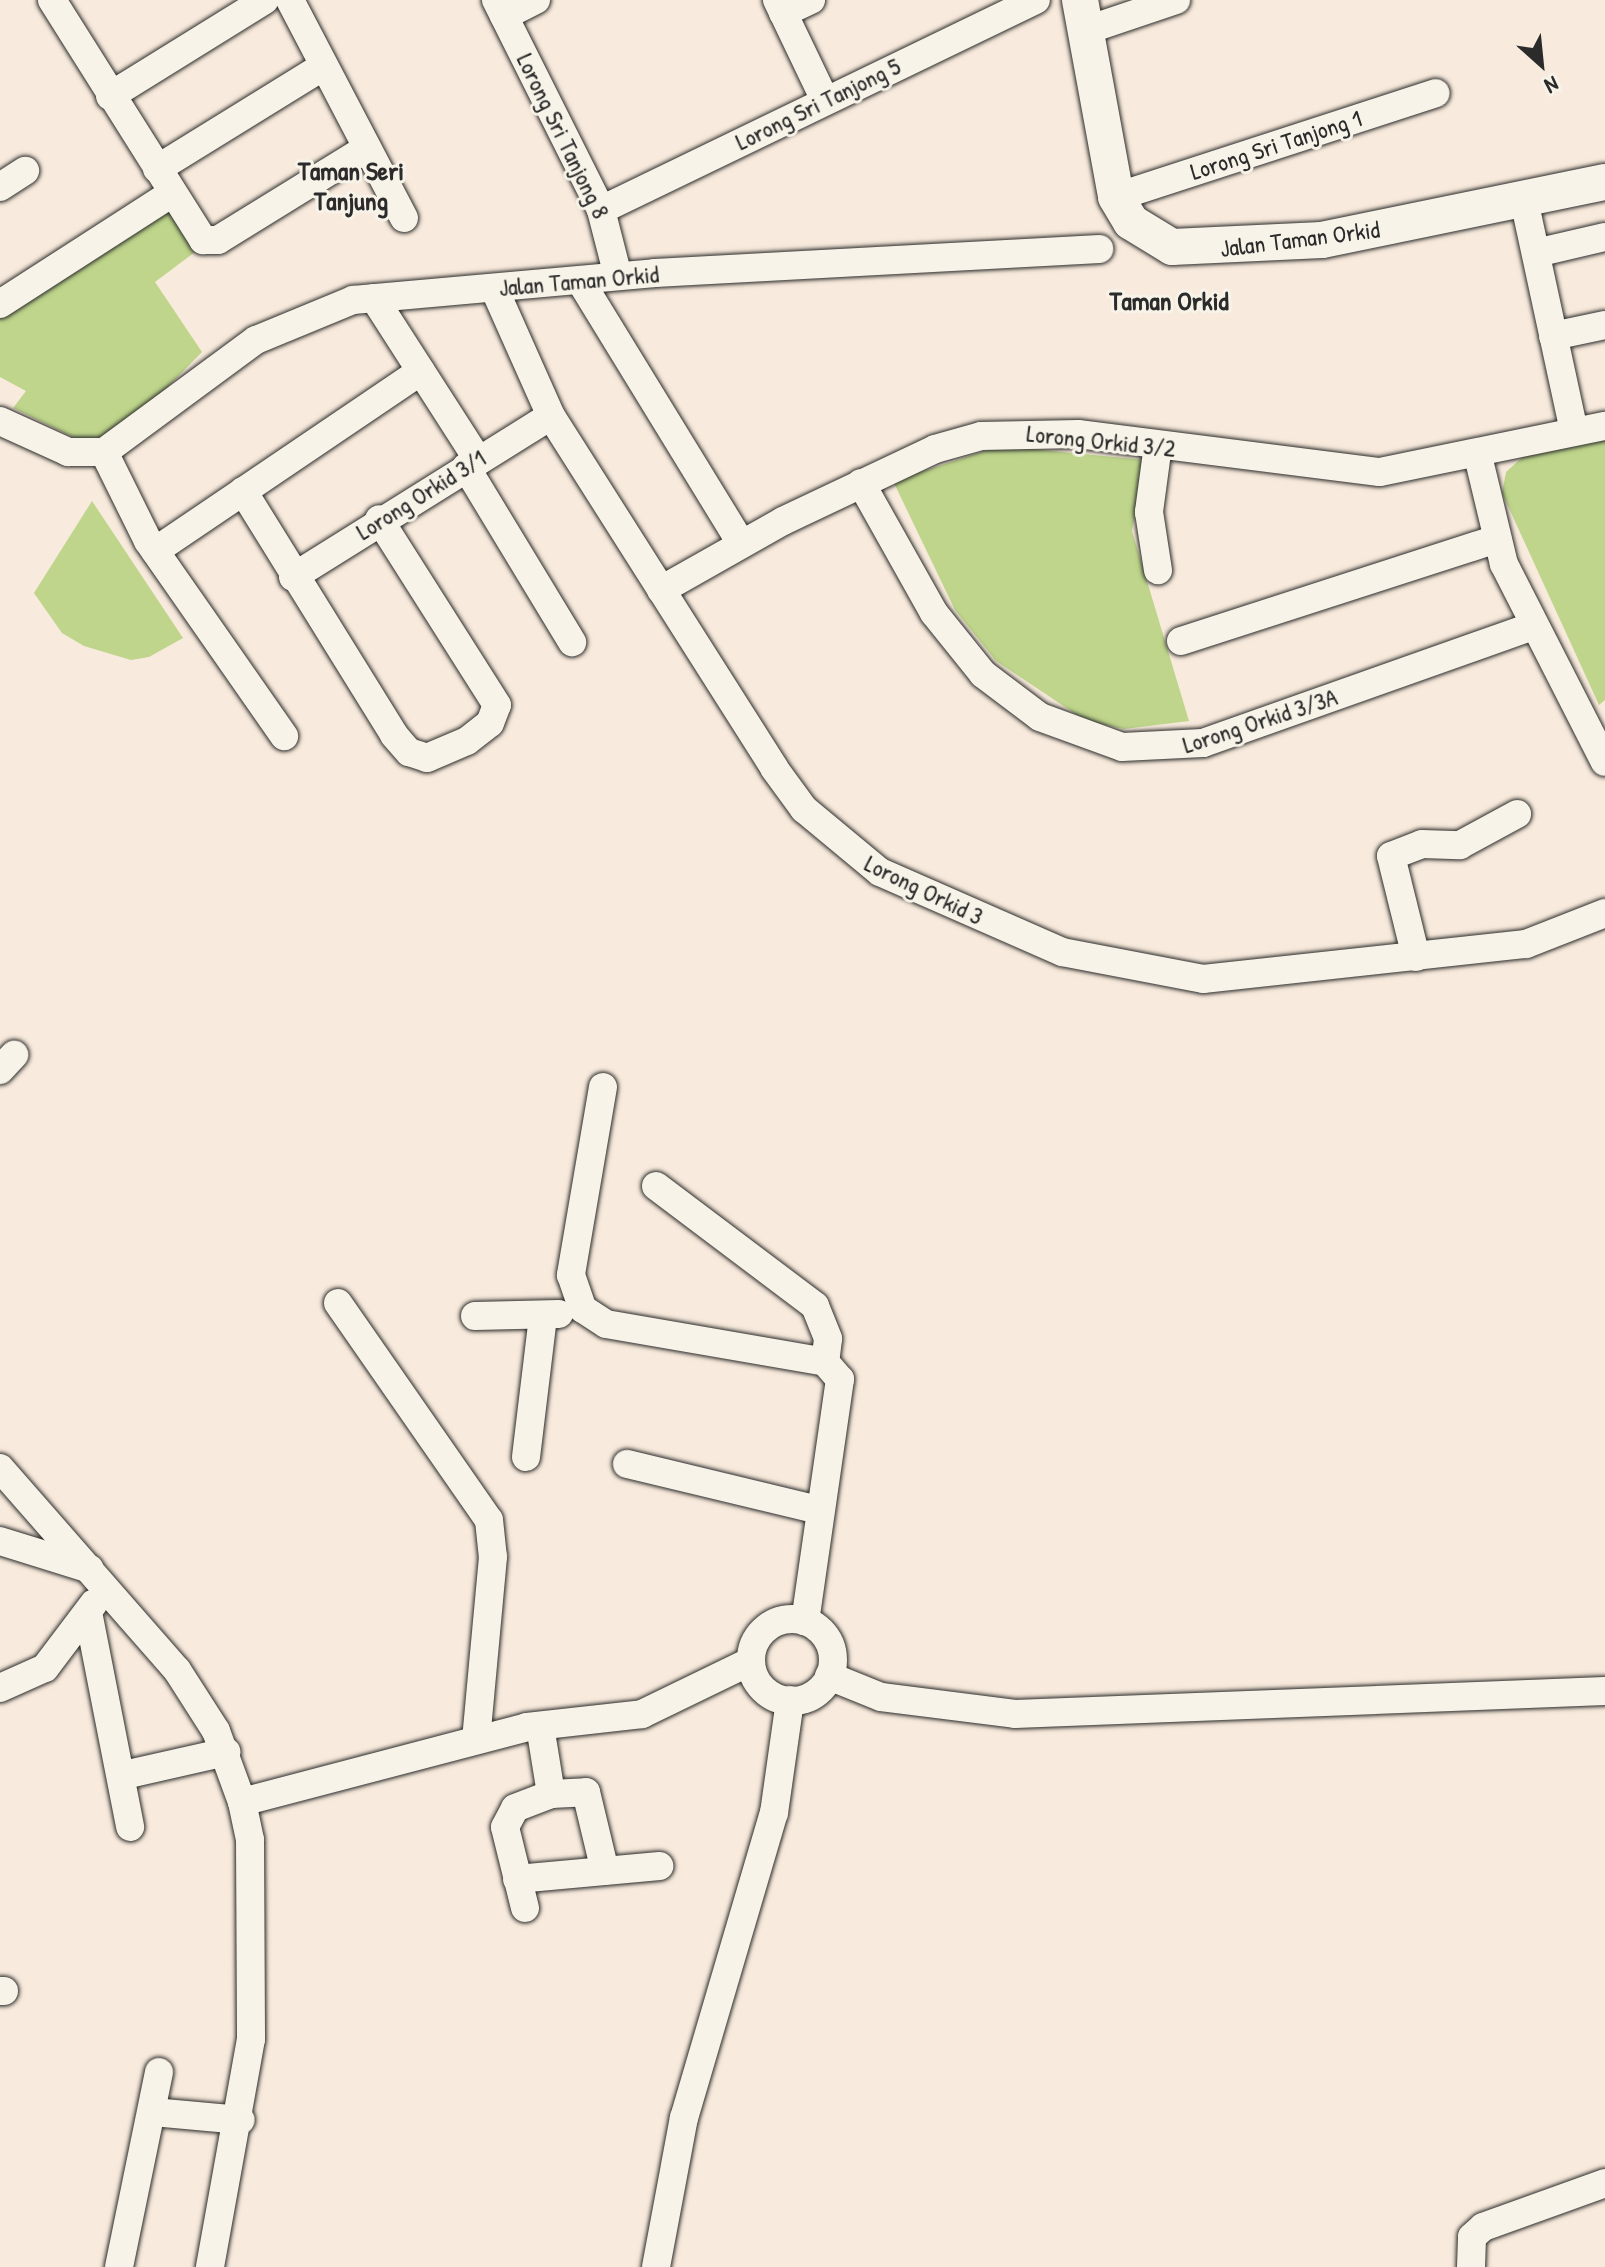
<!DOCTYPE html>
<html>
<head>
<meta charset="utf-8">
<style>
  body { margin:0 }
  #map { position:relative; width:1605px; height:2267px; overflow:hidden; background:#f8eadc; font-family:"Patrick Hand",sans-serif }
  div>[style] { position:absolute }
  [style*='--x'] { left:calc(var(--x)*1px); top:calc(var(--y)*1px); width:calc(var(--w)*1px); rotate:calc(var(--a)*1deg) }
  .green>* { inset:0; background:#bed58b }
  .roads { filter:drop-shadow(0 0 2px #2b2b2b) drop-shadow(0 0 2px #2b2b2b) }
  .minor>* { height:28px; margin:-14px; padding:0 14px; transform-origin:14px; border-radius:14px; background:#f7f3e8 }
  .minor>.ring { margin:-14px; padding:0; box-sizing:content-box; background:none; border:28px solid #f7f3e8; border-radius:50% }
  .major>* { height:36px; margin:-18px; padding:0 18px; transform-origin:18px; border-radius:18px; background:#f7f3e8 }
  span { translate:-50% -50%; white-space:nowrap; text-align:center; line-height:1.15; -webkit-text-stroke:6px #f7f3e8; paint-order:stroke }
  .street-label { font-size:24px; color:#2b2b2b }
  .neighbourhood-label { font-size:26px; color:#2b2b2b; font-weight:700 }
  .north { position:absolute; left:1501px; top:24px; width:80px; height:80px; -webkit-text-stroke:6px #f7f3e8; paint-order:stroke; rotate:153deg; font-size:22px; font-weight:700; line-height:32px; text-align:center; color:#2b2b2b }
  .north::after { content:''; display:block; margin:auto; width:28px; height:36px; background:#2b2b2b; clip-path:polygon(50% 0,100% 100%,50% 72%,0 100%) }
</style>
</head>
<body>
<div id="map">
  <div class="green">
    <div style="clip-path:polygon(167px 201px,199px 249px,155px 282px,202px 352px,104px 452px,13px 408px,26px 391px,0 377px,0 310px)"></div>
    <div style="clip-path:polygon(1605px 434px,1605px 700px,1599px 705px,1502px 493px,1506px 472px,1526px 454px)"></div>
    <div style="clip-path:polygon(1000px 446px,1145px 460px,1132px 531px,1189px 721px,1124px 729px,1086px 721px,996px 661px,955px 610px,893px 481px)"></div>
    <div style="clip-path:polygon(92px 501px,183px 638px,149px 657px,131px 660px,84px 646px,62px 633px,34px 593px)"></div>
  </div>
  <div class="roads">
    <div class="minor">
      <div style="--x:52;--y:0;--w:284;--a:57.8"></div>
      <div style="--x:203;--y:240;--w:15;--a:0"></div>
      <div style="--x:218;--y:240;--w:175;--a:-31.7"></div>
      <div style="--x:290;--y:0;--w:246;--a:62.4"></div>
      <div style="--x:496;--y:0;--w:235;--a:63.4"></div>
      <div style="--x:601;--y:210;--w:68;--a:75.6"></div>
      <div style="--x:777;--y:0;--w:111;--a:64.4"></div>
      <div style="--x:783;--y:13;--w:31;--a:-25"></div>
      <div style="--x:504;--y:16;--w:36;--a:-27"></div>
      <div style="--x:1087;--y:30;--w:94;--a:-18.6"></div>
      <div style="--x:110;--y:96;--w:182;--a:-31.8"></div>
      <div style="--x:157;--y:169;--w:196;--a:-31.7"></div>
      <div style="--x:0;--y:187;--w:30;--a:-33"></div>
      <div style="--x:1116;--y:197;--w:336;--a:-18"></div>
      <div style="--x:1524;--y:200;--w:237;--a:77.8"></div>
      <div style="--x:601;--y:210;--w:483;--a:-25.8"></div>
      <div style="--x:1536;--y:253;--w:71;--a:-13.1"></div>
      <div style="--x:581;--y:282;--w:306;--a:58.5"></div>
      <div style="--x:494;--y:288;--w:140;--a:66"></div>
      <div style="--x:551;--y:416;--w:417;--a:57.6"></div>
      <div style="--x:774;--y:768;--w:51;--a:53.8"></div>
      <div style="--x:804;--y:809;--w:99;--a:39.7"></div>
      <div style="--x:880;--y:872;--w:199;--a:23.7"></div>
      <div style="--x:1062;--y:952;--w:144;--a:10.8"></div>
      <div style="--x:1203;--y:979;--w:325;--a:-6.2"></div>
      <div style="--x:1526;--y:944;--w:85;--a:-21.4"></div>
      <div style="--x:374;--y:298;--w:193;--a:57.3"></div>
      <div style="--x:0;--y:304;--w:205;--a:-32.8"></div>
      <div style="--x:1553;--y:336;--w:53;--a:-11.9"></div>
      <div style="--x:0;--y:421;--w:75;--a:24.5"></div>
      <div style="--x:68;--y:452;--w:36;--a:0"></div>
      <div style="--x:104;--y:452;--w:189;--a:-36.4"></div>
      <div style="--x:256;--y:340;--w:105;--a:-22.4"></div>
      <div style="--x:353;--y:300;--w:303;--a:-5.1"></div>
      <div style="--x:655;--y:273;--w:445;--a:-3.1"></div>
      <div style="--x:1158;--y:445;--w:68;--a:97.7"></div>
      <div style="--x:1149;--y:512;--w:59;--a:81.2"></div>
      <div style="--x:104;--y:452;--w:99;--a:63.7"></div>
      <div style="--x:148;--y:541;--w:238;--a:55.1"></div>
      <div style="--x:1478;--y:456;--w:111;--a:76.5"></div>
      <div style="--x:1504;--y:564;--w:222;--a:63"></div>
      <div style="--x:466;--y:467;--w:205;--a:58.8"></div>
      <div style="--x:861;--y:483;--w:149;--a:60.7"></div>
      <div style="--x:934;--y:613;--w:78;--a:51.2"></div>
      <div style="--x:983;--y:674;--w:71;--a:37"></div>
      <div style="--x:1040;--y:717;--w:87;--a:20.1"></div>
      <div style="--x:1122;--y:747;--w:81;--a:-2.8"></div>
      <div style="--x:1203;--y:743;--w:350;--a:-19.5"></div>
      <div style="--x:243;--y:491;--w:287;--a:58.2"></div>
      <div style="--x:394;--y:735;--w:23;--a:49"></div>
      <div style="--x:409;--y:752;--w:19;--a:18"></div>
      <div style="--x:427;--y:758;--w:43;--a:-23"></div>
      <div style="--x:467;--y:741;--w:29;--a:-38"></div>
      <div style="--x:490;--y:723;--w:19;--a:-69"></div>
      <div style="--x:497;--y:705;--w:220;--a:-122.4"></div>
      <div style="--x:155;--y:551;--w:321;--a:-34.1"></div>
      <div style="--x:293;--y:577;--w:304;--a:-32"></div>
      <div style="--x:661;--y:590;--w:140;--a:-29.5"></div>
      <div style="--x:783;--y:521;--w:168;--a:-25.3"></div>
      <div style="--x:935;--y:449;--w:48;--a:-15.8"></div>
      <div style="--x:981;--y:436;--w:97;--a:-1.2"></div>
      <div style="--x:1078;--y:434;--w:304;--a:7.2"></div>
      <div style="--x:1380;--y:472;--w:230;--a:-11.6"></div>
      <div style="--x:1181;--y:641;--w:331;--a:-17.9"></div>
      <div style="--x:1416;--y:957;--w:104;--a:-103.9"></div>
      <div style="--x:1391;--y:856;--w:33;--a:-21"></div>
      <div style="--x:1422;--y:844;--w:38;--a:2"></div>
      <div style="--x:1460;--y:845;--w:65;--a:-28.5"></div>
      <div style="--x:0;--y:1070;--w:21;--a:-47"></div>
      <div style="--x:603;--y:1087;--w:191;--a:99.7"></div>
      <div style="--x:571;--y:1275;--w:36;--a:71"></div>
      <div style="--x:583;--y:1309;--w:27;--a:33"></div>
      <div style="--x:606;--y:1324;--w:222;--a:9.8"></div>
      <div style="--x:825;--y:1362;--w:23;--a:49"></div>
      <div style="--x:840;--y:1379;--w:245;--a:98.2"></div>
      <div style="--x:656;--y:1186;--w:199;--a:37"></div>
      <div style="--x:815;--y:1306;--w:35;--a:68"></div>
      <div style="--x:828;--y:1339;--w:23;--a:97"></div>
      <div style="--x:338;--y:1303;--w:264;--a:55.2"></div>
      <div style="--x:489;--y:1520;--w:37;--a:84"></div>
      <div style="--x:493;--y:1557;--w:183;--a:95.3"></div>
      <div style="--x:475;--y:1316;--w:84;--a:-1.4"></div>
      <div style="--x:526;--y:1457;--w:141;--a:-83.1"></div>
      <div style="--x:627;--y:1464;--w:197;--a:13.5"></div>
      <div style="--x:0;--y:1468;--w:269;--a:48.8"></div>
      <div style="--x:177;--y:1670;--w:72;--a:57.4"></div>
      <div style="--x:216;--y:1731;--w:76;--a:69.9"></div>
      <div style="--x:242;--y:1802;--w:39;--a:78"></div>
      <div style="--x:250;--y:1840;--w:199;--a:89.7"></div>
      <div style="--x:251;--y:2039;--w:232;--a:100.2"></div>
      <div style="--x:0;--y:1541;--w:94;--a:17.3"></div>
      <div style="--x:88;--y:1612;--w:219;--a:78.9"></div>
      <div class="ring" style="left:751px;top:1619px;width:54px;height:54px"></div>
      <div style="--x:829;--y:1676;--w:56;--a:22"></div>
      <div style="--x:881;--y:1697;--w:135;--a:7.2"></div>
      <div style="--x:1015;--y:1714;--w:590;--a:-2.23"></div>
      <div style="--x:0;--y:1688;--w:49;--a:-24"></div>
      <div style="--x:45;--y:1668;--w:81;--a:-53"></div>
      <div style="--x:540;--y:1726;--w:69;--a:80.8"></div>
      <div style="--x:124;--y:1775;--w:105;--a:-12.7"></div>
      <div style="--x:242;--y:1802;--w:295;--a:-14.7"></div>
      <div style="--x:527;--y:1727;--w:116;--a:-6.4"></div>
      <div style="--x:642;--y:1714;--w:121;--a:-25.9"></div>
      <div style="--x:517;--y:1879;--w:143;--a:-5.2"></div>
      <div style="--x:525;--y:1908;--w:83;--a:-103.9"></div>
      <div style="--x:505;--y:1827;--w:21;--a:-62"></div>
      <div style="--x:515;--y:1808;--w:39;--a:-21"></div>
      <div style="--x:551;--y:1794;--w:35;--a:-3"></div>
      <div style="--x:586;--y:1792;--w:81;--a:76.5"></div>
      <div style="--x:0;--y:1991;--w:4;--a:0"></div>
      <div style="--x:153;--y:2112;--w:88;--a:5.2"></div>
      <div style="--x:119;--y:2267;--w:199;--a:-78.4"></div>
      <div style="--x:656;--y:2267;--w:152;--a:-79.4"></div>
      <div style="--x:684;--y:2118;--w:318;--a:-73.6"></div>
      <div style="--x:774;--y:1813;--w:114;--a:-81.9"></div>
      <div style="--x:1471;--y:2267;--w:30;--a:-88"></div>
      <div style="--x:1472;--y:2237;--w:15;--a:-42"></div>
      <div style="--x:1483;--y:2227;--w:130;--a:-19.8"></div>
    </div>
    <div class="major">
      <div style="--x:1080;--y:0;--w:200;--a:79.6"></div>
      <div style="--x:1116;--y:197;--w:29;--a:59"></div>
      <div style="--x:1131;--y:222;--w:48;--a:31.4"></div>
      <div style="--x:1172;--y:247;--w:150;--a:-2.7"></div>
      <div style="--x:1322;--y:240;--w:289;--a:-11.6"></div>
    </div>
  </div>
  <div class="street-label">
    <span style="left:818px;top:104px;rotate:-26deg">Lorong Sri Tanjong 5</span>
    <span style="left:563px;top:136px;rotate:64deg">Lorong Sri Tanjong 8</span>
    <span style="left:1276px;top:145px;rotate:-18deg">Lorong Sri Tanjong 1</span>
    <span style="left:1300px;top:239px;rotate:-7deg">Jalan Taman Orkid</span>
    <span style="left:579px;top:281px;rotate:-5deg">Jalan Taman Orkid</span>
    <span style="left:1101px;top:441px;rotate:6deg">Lorong Orkid 3/2</span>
    <span style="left:421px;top:495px;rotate:-32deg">Lorong Orkid 3/1</span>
    <span style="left:1260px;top:721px;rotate:-18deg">Lorong Orkid 3/3A</span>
    <span style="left:924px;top:890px;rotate:26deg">Lorong Orkid 3</span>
  </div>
  <div class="neighbourhood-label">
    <span style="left:351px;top:186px">Taman Seri<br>Tanjung</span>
    <span style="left:1169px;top:301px">Taman Orkid</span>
  </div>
  <div class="north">N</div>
</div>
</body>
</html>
